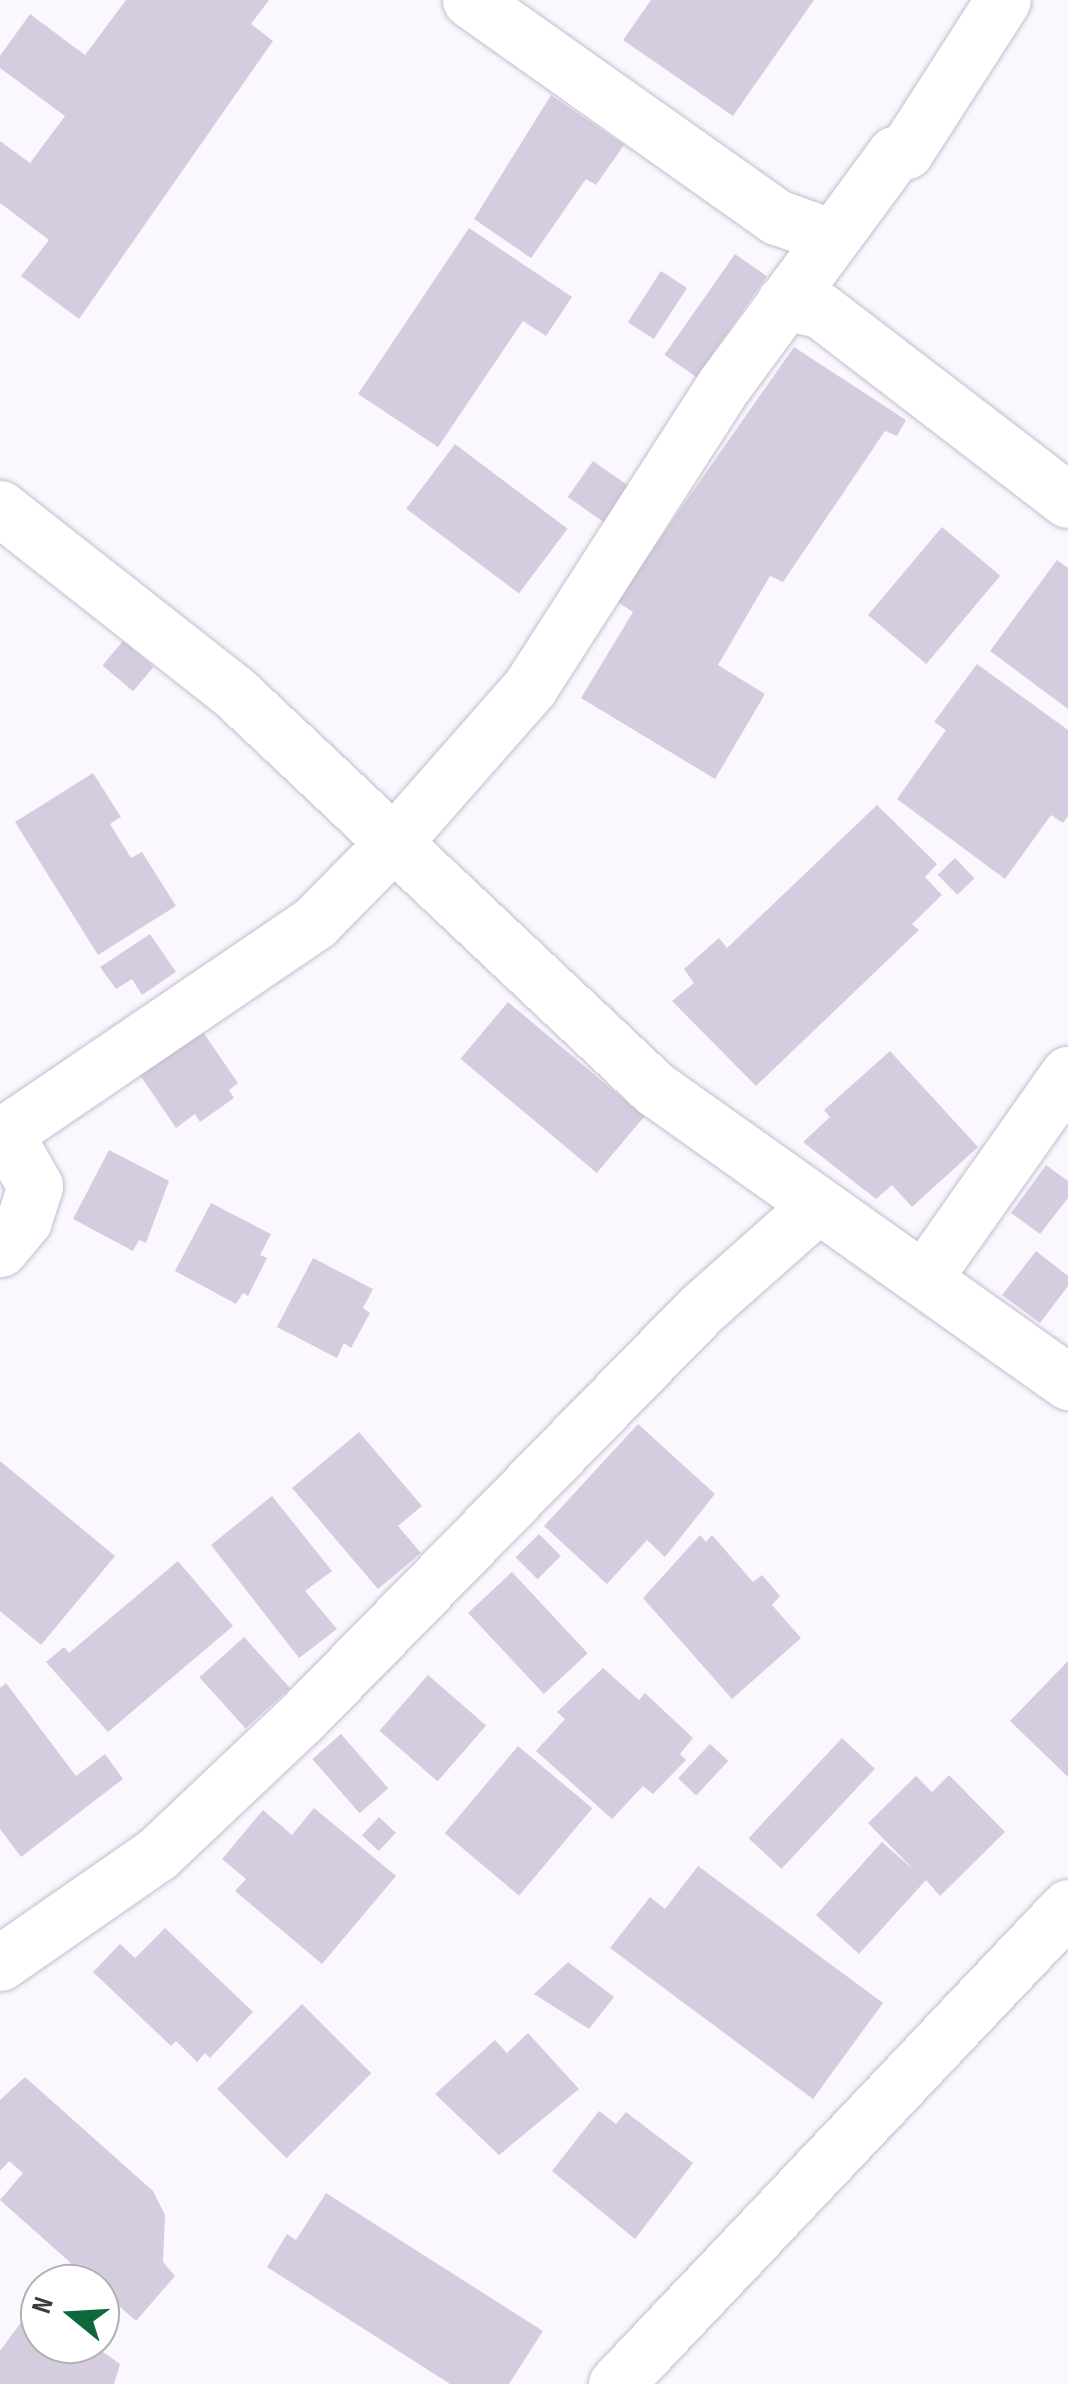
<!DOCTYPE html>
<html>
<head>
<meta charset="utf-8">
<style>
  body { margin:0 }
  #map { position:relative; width:1068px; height:2384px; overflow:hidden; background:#faf7ff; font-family:"Sofia Sans Condensed",sans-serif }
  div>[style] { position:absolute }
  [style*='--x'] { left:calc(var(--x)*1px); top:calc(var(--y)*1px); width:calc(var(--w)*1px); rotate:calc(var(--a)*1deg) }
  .building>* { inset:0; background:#d5cddf; transform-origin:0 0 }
  .roads { filter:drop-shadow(0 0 2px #c4bcce) drop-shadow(0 0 2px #c4bcce) }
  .street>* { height:55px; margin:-27.5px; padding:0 27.5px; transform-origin:27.5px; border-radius:27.5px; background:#fff }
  span { translate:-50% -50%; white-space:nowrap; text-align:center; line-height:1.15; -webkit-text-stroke:8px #fff; paint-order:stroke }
  .north { position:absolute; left:20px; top:2264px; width:100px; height:100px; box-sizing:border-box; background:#fff; border:2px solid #b1b1b3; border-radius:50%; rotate:288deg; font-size:28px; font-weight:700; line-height:40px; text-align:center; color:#3d3b42 }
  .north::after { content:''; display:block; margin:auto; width:35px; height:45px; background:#0f683b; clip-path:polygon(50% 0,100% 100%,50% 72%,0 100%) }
</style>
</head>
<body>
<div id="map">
  <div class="building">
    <div style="clip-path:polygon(126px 0,269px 0,251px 24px,273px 41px,79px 319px,21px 276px,49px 240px,0 203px,0 141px,30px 163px,65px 116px,0 68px,0 56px,30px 14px,85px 55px)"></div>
    <div style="clip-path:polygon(651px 0,814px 0,733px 116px,623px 40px)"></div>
    <div style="clip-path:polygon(551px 95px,624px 145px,596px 185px,586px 179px,531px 258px,474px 219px)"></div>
    <div style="clip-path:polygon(469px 228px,572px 297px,546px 336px,523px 321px,438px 447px,358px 394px)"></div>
    <div style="left:735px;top:254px;width:39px;height:123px;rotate:35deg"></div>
    <div style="left:661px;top:271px;width:31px;height:61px;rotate:33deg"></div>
    <div style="clip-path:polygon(794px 347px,906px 420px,897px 436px,885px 431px,783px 582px,770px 576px,718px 665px,765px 694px,715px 779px,581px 698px,633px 612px,616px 601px)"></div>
    <div style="left:455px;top:444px;width:141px;height:81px;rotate:37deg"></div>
    <div style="left:593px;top:461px;width:47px;height:44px;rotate:35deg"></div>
    <div style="left:942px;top:527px;width:76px;height:115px;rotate:40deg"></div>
    <div style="clip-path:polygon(1057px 560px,1068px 568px,1068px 709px,990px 651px)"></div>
    <div style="left:123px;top:641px;width:40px;height:32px;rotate:40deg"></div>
    <div style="clip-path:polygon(977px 664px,1068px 730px,1068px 816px,1063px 823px,1051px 815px,1005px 879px,897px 799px,946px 730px,934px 722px)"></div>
    <div style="clip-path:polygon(93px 773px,121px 817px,110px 824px,131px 858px,142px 852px,176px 906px,98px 955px,15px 822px)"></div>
    <div style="clip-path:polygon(877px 805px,937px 864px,925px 877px,942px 895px,912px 924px,919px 930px,756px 1086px,672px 1001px,694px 983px,684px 969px,719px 938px,727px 948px)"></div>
    <div style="left:955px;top:858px;width:28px;height:24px;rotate:46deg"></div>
    <div style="clip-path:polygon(150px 934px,176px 972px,142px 995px,132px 979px,116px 989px,100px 967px)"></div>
    <div style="left:508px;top:1002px;width:178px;height:74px;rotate:40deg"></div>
    <div style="clip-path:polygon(203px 1032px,238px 1083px,229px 1090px,234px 1098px,200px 1122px,195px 1114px,176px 1128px,140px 1075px)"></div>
    <div style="clip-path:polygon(890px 1051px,978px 1147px,912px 1207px,892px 1185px,876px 1199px,803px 1142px,830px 1117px,824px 1110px)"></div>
    <div style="clip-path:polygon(109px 1150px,169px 1181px,146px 1243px,139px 1240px,133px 1251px,73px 1219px)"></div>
    <div style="clip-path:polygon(1046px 1165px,1068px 1181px,1068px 1198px,1040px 1234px,1011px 1213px)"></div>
    <div style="clip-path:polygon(211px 1203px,271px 1234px,260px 1255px,267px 1258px,248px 1296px,243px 1293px,236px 1304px,175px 1271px)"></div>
    <div style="clip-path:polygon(1036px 1251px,1068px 1276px,1068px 1286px,1040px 1323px,1002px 1295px)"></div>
    <div style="clip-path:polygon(313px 1258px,373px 1289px,363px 1308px,370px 1313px,351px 1348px,344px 1343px,337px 1358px,277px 1327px)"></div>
    <div style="clip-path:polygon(638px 1424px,715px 1494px,665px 1557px,647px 1540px,607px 1584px,544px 1526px)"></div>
    <div style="clip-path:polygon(359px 1432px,422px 1506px,398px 1526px,421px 1553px,378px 1589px,292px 1488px)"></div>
    <div style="clip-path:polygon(0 1461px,115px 1556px,41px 1645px,0 1611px)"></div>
    <div style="clip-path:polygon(272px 1496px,332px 1571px,305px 1591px,337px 1629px,299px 1658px,211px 1545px)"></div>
    <div style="left:539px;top:1534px;width:31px;height:33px;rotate:45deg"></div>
    <div style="clip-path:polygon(700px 1535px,706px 1542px,712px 1535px,753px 1582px,762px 1575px,780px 1596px,772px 1605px,801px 1638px,732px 1699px,643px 1598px)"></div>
    <div style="clip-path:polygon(178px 1561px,233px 1626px,108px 1732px,46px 1662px,64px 1647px,69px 1653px)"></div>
    <div style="left:512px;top:1572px;width:111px;height:60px;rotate:47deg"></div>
    <div style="left:244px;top:1637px;width:69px;height:60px;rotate:48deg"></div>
    <div style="clip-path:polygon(1068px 1661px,1068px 1777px,1010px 1721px)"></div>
    <div style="clip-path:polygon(603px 1668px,639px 1700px,645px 1693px,693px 1738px,680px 1754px,686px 1760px,653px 1794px,643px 1786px,612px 1819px,536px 1751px,565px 1719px,557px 1712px)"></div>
    <div style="left:428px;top:1675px;width:77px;height:74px;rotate:41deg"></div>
    <div style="clip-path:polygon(6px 1683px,76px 1776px,105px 1754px,123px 1779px,21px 1857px,0 1829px,0 1688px)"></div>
    <div style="left:341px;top:1734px;width:72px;height:38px;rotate:49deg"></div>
    <div style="left:842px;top:1738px;width:45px;height:137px;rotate:43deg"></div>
    <div style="left:710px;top:1744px;width:25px;height:47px;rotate:43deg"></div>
    <div style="left:518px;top:1746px;width:97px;height:114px;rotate:40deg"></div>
    <div style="clip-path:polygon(949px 1775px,1005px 1832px,940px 1896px,926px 1880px,859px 1954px,816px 1915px,882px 1842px,915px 1871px,868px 1823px,916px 1776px,932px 1792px)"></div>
    <div style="clip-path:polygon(314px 1808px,396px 1876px,322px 1964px,235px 1891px,246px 1879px,222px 1859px,263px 1810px,292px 1835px)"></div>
    <div style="left:379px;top:1817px;width:23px;height:25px;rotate:43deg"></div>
    <div style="clip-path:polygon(698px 1866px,883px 2003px,813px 2099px,610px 1948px,650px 1897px,665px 1909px)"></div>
    <div style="clip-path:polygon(165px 1928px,253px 2012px,210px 2058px,205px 2053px,197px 2062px,176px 2041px,171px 2046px,93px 1972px,120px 1944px,135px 1958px)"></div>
    <div style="clip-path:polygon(568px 1962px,614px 1997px,589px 2029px,534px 1994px)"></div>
    <div style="left:302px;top:2004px;width:98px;height:120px;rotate:45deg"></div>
    <div style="clip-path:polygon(528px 2033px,579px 2089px,499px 2155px,435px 2094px,495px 2040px,507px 2053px)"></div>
    <div style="clip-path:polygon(25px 2077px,153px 2191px,165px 2215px,163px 2262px,175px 2276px,136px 2321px,0 2200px,23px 2173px,9px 2161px,0 2171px,0 2100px)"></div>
    <div style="clip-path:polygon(599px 2111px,616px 2124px,626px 2112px,693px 2163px,635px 2239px,552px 2171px)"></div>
    <div style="clip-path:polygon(326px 2193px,543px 2331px,509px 2384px,450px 2384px,267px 2267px,287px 2234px,296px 2240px)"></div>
    <div style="clip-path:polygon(35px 2303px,40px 2344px,92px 2344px,120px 2364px,114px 2384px,0 2384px,0 2351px)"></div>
  </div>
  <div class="roads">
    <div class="street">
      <div style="--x:470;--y:0;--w:376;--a:35.3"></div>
      <div style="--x:777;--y:217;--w:59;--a:20"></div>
      <div style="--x:784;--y:302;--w:37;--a:13"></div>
      <div style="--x:820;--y:310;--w:312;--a:37.5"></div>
      <div style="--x:0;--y:508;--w:299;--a:38.2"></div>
      <div style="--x:235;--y:693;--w:576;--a:43.31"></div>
      <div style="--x:654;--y:1088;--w:508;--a:35.38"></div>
      <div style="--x:0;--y:1249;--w:38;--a:-50"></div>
      <div style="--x:24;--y:1220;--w:36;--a:-72"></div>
      <div style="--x:35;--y:1186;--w:61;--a:-119.5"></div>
      <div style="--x:5;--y:1133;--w:375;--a:-34.2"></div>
      <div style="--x:315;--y:922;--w:111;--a:-45.4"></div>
      <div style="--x:393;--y:843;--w:208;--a:-48.7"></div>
      <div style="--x:530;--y:687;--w:359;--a:-57.3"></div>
      <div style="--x:724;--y:385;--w:287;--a:-53.6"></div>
      <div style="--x:894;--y:154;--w:12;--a:-14"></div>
      <div style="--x:906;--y:151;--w:179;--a:-57.3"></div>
      <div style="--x:924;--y:1278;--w:250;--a:-54.8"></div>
      <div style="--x:0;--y:1963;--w:191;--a:-34.8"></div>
      <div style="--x:157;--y:1854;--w:201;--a:-43.4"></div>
      <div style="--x:303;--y:1716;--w:569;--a:-45.64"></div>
      <div style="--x:701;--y:1309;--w:154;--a:-41.6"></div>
      <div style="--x:616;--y:2384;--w:657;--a:-46.54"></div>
    </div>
  </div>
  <div class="north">N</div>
</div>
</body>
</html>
